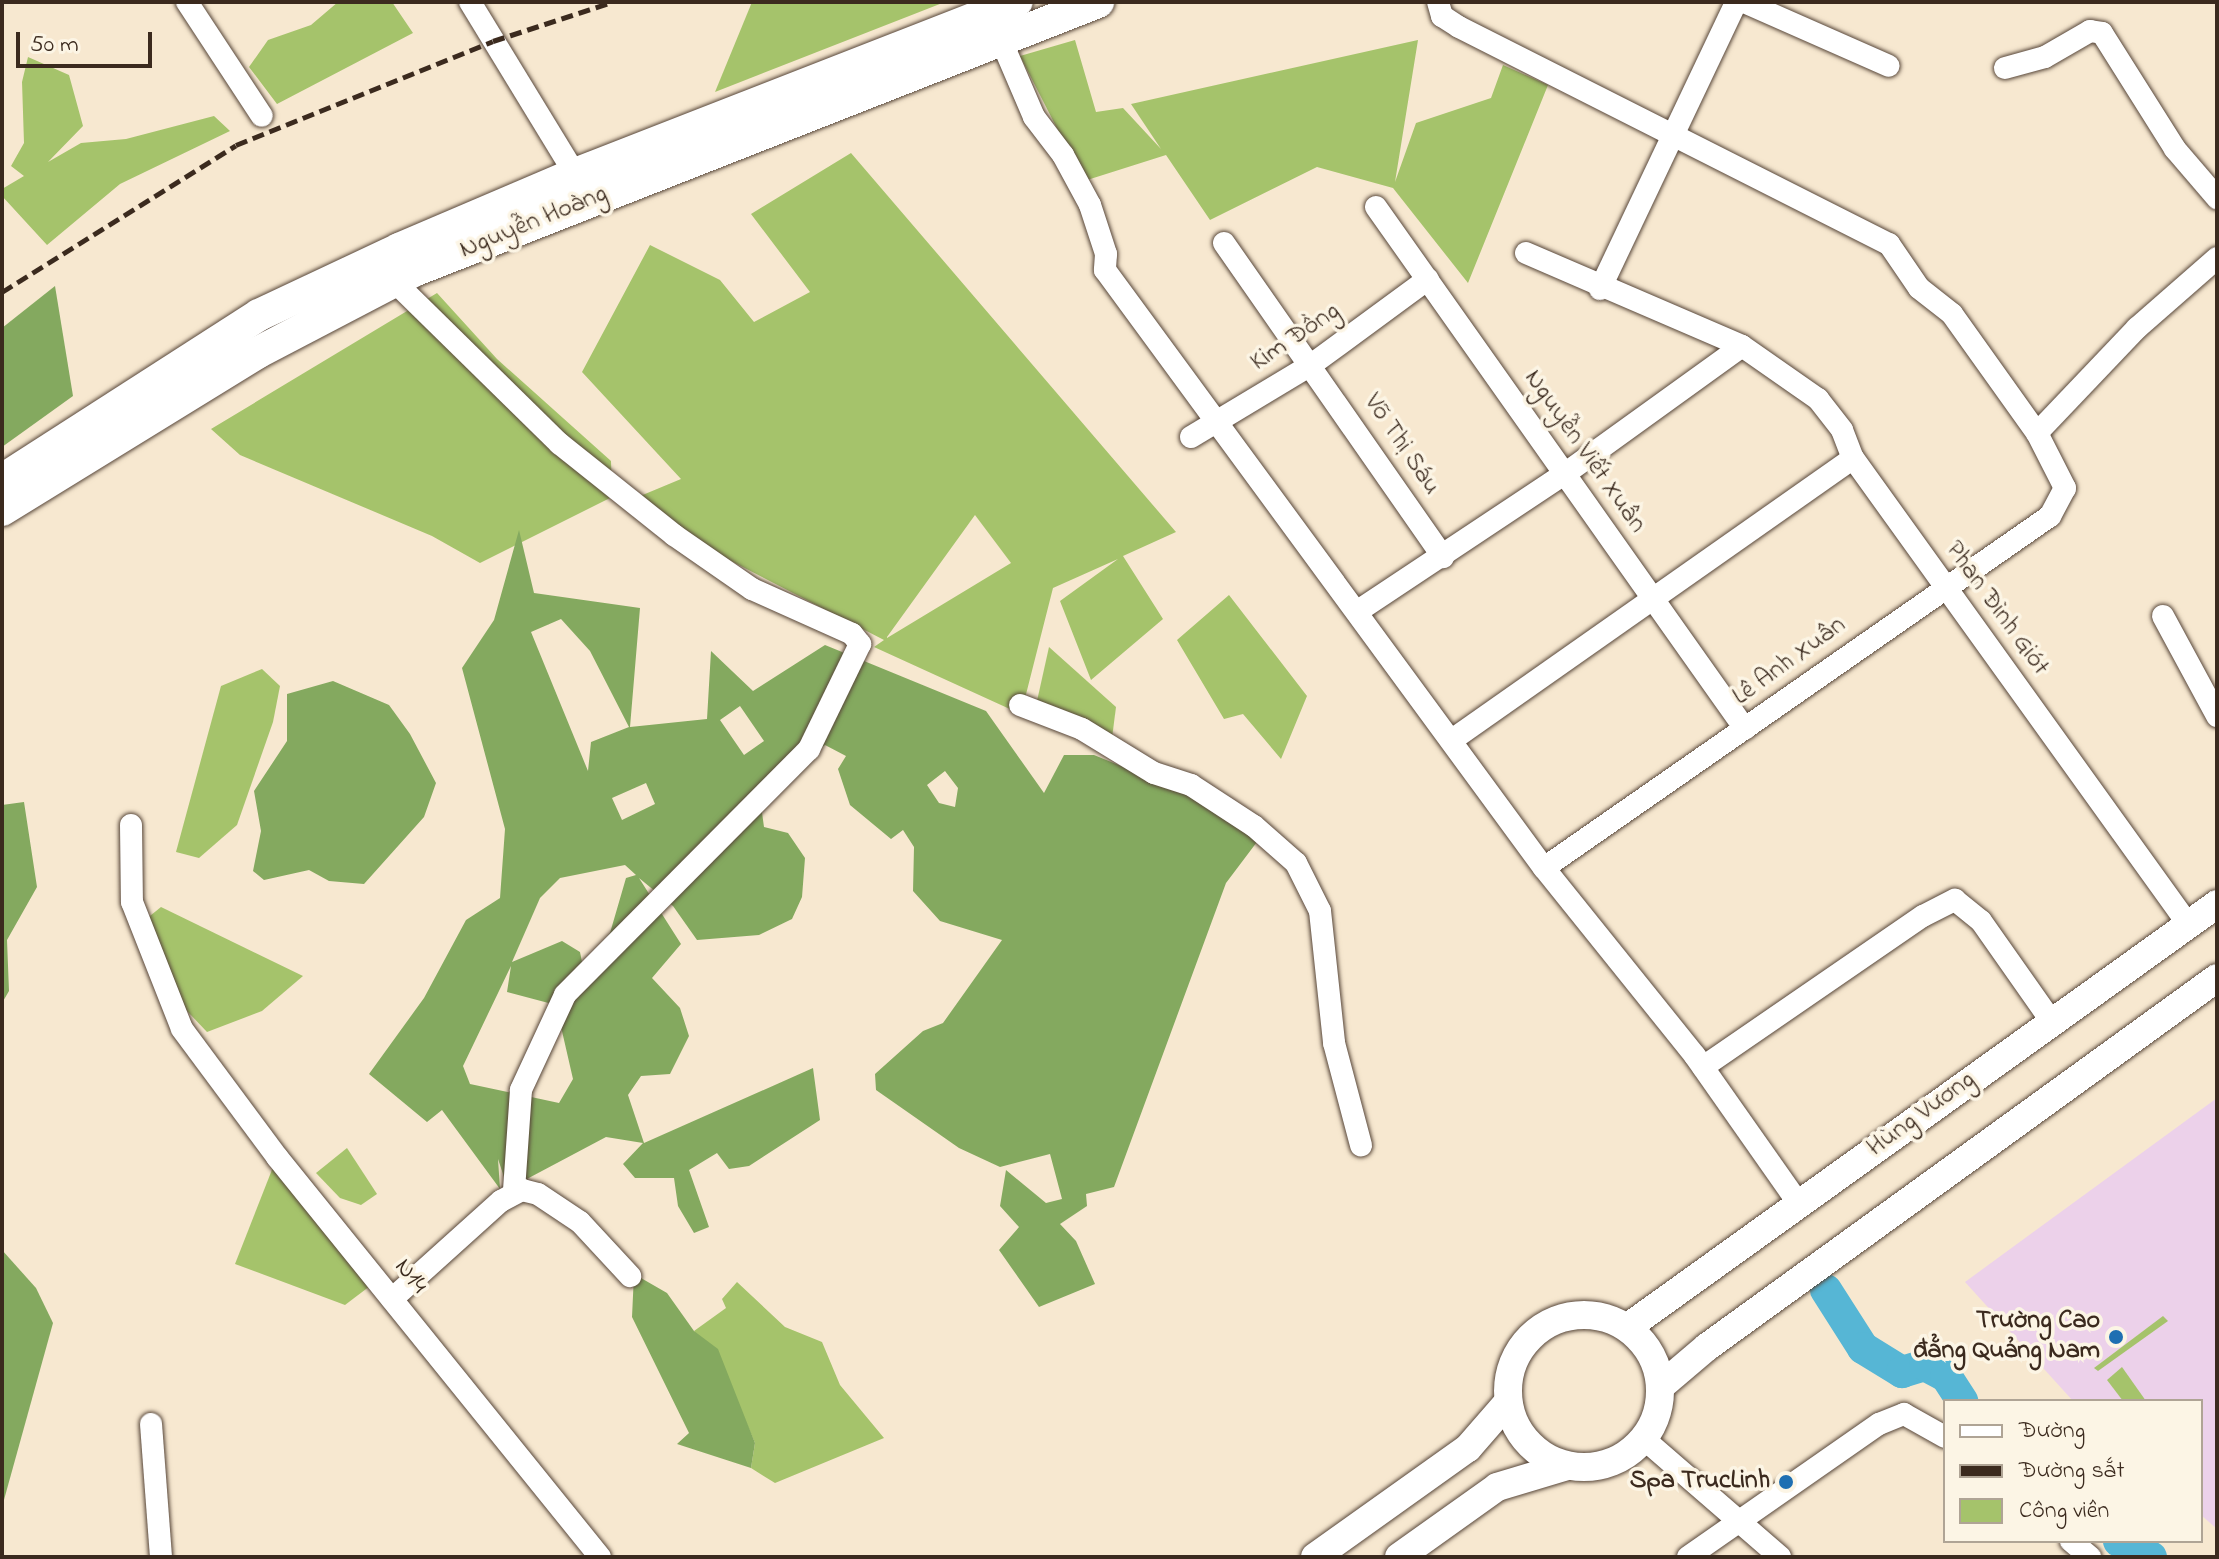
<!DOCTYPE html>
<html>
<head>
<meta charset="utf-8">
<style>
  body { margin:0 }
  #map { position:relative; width:2219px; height:1559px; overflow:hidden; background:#f7e8d0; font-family:"Indie Flower",sans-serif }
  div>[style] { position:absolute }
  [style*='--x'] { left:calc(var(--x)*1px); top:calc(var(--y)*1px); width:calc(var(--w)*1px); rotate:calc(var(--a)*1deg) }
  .built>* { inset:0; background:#ecd1ea }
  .green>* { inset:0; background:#a5c36b }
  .forest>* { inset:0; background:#84a95f }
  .river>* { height:32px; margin:-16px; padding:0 16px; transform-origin:16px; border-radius:16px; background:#56b6d5 }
  .roads { filter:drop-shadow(0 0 2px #574639) drop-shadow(0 0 2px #574639) }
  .minor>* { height:22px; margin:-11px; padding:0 11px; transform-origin:11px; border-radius:11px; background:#fff }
  .major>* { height:28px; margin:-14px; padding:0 14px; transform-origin:14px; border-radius:14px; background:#fff }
  .major>.ring { margin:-14px; padding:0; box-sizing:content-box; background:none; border:28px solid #fff; border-radius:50% }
  .highway>* { height:32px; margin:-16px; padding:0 16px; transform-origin:16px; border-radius:16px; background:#fff }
  .rail>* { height:5px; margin-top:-2.5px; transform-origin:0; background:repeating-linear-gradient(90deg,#3b2a1e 0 12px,transparent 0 18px) }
  .dots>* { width:22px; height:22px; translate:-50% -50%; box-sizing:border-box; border:4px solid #fcf5e5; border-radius:50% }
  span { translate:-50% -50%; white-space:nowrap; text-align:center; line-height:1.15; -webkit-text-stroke:7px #fcf5e5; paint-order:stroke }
  .street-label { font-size:26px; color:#3b2a1e }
  .poi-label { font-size:26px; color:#3b2a1e; font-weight:700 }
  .right { translate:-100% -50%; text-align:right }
  .frame { position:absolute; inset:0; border:4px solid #3b2a1e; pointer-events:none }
  .legend { position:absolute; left:1943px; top:1399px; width:260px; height:144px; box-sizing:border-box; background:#fcf5e5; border:2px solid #afa495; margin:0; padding:10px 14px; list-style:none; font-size:24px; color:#3b2a1e }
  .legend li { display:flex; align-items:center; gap:16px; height:40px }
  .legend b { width:40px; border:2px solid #afa495 }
  .scale { position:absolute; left:16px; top:32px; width:136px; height:36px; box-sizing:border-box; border:4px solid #3b2a1e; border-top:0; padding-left:10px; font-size:24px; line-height:28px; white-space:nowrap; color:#3b2a1e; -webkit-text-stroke:6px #fcf5e5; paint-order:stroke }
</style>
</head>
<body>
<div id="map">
  <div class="built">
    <div style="clip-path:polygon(2217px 1098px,2217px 1529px,2201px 1515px,2201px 1401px,2073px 1401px,1965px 1282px)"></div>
  </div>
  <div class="green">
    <div style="clip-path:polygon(338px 2px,392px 2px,413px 33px,277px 104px,249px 67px,268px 40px,311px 25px)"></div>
    <div style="clip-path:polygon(752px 2px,945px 2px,715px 92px)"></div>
    <div style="clip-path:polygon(1075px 40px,1096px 112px,1123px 108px,1161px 149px,1131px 104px,1418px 40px,1395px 182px,1416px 123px,1491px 98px,1503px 65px,1548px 85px,1468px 283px,1393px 188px,1317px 167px,1210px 220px,1166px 155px,1084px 181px,1020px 56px)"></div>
    <div style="clip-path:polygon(28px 57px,69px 75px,83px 126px,48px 162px,81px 143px,126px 139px,214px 116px,230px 131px,120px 184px,47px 245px,2px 196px,2px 189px,24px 176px,11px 166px,24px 143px,22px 82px)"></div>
    <div style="clip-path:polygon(evenodd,851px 153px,1176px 532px,1123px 556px,1163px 619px,1091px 680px,1060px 601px,1118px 559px,1053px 588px,1021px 714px,874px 647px,884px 640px,621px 504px,681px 479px,582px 372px,650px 245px,720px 280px,754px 322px,810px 292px,751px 214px,851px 153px,975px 515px,1011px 563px,887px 638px,887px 637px,975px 515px)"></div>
    <div style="clip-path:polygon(437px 293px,497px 359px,611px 461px,612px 497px,480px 563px,432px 536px,240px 455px,211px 429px)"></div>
    <div style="clip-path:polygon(1229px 595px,1307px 696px,1281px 759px,1243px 714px,1224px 719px,1177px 640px)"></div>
    <div style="clip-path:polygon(1049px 647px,1116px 707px,1112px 738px,1033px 719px)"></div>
    <div style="clip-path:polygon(262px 669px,280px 686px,273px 722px,237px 825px,199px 858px,176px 852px,221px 686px)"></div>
    <div style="clip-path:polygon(161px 907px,303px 976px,262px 1011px,207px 1032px,169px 992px,135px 928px)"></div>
    <div style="clip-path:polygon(347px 1148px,377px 1194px,361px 1205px,340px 1198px,316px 1173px)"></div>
    <div style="clip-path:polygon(277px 1157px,370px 1286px,345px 1305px,235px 1264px)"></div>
    <div style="clip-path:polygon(737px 1282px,785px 1327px,822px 1342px,840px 1385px,884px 1438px,775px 1483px,751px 1468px,755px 1443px,737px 1401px,694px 1331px,726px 1308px,722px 1299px)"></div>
    <div style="clip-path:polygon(2163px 1316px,2168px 1321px,2098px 1371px,2094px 1368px)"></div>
    <div style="clip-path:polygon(2122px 1367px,2146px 1401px,2123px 1401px,2107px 1380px)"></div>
  </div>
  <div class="forest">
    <div style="clip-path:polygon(55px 286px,73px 396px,2px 447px,2px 328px)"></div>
    <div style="clip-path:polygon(evenodd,519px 530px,534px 593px,640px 608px,630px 727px,707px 719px,711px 651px,753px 691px,825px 645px,986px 711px,1044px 793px,1064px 755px,1094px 755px,1269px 826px,1226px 883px,1114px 1187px,1086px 1194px,1087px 1206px,1060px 1224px,1076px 1241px,1095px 1284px,1039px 1307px,999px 1250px,1019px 1227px,1000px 1206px,1006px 1170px,1046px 1203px,1062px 1199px,1050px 1154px,1000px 1167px,959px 1148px,876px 1090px,875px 1074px,923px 1031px,943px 1023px,1002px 940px,940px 921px,913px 891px,914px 847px,903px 830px,891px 839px,850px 805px,838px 769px,846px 756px,825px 745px,759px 791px,764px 827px,788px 833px,805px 858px,802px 897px,792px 919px,759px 935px,697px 940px,673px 906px,639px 878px,681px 944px,652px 978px,680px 1008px,689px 1036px,670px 1074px,641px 1076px,628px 1095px,644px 1143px,813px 1068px,820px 1120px,749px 1166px,729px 1169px,717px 1153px,689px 1170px,709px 1227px,694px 1233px,678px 1206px,674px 1178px,635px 1178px,623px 1164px,643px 1143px,606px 1137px,508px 1189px,498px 1159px,500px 1189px,442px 1110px,427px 1122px,369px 1074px,424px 998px,466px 920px,500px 898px,505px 829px,462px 668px,494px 620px,519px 530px,561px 619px,590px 651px,629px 727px,591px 742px,588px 771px,531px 632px,561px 619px,519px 530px,740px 706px,764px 741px,744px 755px,720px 720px,740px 706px,519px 530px,945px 771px,958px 788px,955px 807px,939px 803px,927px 785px,945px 771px,519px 530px,646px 783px,655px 804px,622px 820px,612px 798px,646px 783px,519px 530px,625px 865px,636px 875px,626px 878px,610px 933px,583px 967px,580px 952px,562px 941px,512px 962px,540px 898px,560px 878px,625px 865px,519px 530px,511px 966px,507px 992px,556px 1005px,573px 1079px,559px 1103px,470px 1084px,463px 1066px,511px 966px)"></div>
    <div style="clip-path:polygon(333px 681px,389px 705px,410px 734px,436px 783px,424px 817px,364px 884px,329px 881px,309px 870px,264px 880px,253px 871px,261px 831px,254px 791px,287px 741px,287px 694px)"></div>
    <div style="clip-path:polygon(24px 802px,37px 887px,7px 940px,9px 991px,2px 1003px,2px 805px)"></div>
    <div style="clip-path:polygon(2px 1250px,36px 1288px,53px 1323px,2px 1507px)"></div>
    <div style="clip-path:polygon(634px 1274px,667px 1293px,694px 1331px,718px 1349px,755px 1443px,751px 1468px,677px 1444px,689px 1433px,632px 1317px)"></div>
  </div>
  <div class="river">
    <div style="--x:1826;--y:1290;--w:69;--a:57.5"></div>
    <div style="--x:1863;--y:1348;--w:46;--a:31.6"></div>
    <div style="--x:1902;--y:1372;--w:24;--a:-17"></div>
    <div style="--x:1925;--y:1365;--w:24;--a:28"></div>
    <div style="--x:1946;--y:1376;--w:30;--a:57"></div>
    <div style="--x:2119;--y:1541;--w:36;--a:27"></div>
  </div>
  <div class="roads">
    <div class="minor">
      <div style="--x:187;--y:2;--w:136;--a:56.7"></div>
      <div style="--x:470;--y:2;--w:202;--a:58.6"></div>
      <div style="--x:1438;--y:2;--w:15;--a:74"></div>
      <div style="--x:1442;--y:16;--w:20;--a:33"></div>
      <div style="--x:1459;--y:27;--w:482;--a:26.8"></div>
      <div style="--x:1889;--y:244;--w:53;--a:55.7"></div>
      <div style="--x:1919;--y:288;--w:42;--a:38.2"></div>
      <div style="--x:1952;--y:314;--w:146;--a:54.5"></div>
      <div style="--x:2037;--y:433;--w:62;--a:63"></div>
      <div style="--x:2065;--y:488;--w:32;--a:118"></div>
      <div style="--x:2050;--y:516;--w:616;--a:145.18"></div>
      <div style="--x:1744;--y:2;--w:158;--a:23.8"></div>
      <div style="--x:1001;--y:40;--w:84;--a:66.8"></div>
      <div style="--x:1034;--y:117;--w:48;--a:52.7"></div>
      <div style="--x:1063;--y:155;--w:57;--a:61.6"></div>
      <div style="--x:1090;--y:205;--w:52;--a:71.9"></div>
      <div style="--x:1106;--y:254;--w:16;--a:94"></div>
      <div style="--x:1105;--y:270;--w:742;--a:53.72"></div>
      <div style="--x:1544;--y:868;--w:241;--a:51.2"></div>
      <div style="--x:1695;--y:1056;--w:181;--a:54.9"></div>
      <div style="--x:2005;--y:68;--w:41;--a:-15.4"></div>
      <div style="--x:2045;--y:57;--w:52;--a:-30"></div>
      <div style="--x:2090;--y:31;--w:12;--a:9"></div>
      <div style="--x:2102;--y:33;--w:137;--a:57.8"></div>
      <div style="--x:2175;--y:149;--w:65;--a:49.4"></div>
      <div style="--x:1376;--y:207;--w:639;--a:54.74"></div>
      <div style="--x:1224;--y:243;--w:383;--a:55.1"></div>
      <div style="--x:1526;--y:253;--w:235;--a:23.3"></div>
      <div style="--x:1742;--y:346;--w:93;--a:34.9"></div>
      <div style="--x:1818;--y:399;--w:39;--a:52"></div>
      <div style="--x:1842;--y:430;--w:30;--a:69"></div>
      <div style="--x:1853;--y:458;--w:574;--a:54.29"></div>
      <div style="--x:397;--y:284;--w:228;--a:44.5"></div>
      <div style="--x:560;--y:444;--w:146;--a:38.6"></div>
      <div style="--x:674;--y:535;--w:95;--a:34.7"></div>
      <div style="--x:752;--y:589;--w:110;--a:24.2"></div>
      <div style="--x:852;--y:634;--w:13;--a:51"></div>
      <div style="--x:860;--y:644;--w:117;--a:115.9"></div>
      <div style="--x:809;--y:749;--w:346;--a:134.8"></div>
      <div style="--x:565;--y:995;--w:105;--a:114.9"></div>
      <div style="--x:521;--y:1090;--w:101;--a:94"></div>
      <div style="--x:1600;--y:289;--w:318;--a:-64.6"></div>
      <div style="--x:2037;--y:433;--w:145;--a:-46.4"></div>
      <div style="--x:2137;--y:328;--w:106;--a:-41.2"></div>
      <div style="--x:1191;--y:437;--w:140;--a:-31"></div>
      <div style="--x:1311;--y:365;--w:145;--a:-36.3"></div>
      <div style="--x:1358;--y:611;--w:250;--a:-33.6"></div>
      <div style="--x:1566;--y:473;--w:217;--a:-35.8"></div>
      <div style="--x:2163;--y:616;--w:114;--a:61.6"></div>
      <div style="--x:1020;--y:705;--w:66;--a:21.2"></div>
      <div style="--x:1082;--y:729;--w:84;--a:31.4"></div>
      <div style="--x:1154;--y:773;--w:39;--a:18"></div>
      <div style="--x:1191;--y:785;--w:75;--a:33.1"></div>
      <div style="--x:1254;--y:826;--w:56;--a:41.4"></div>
      <div style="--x:1296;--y:863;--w:54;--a:63.4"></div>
      <div style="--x:1320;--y:911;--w:133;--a:83.9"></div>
      <div style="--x:1334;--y:1043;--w:106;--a:75.2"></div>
      <div style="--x:1452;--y:740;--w:490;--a:-35.1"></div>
      <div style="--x:131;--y:825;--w:77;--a:89.3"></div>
      <div style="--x:132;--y:902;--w:136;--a:68.5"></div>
      <div style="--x:182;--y:1029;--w:159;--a:53.4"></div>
      <div style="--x:277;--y:1157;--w:514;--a:51.08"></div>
      <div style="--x:1703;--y:1067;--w:267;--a:-34.5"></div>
      <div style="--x:1923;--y:916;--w:36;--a:-27"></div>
      <div style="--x:1955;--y:900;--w:33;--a:39"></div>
      <div style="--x:1981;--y:921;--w:123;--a:54.9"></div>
      <div style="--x:392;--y:1299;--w:147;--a:-42"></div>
      <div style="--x:501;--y:1201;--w:24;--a:-28"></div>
      <div style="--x:522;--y:1190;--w:16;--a:14"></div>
      <div style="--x:538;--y:1194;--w:50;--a:33.7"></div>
      <div style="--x:580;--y:1222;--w:74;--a:47.2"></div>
      <div style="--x:151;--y:1424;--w:133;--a:85.7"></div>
      <div style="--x:1644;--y:1439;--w:180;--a:40.9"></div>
      <div style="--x:2071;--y:1541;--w:25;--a:40"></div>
      <div style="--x:1688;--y:1557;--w:233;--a:-34.9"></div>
      <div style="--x:1879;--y:1424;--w:27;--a:-22"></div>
      <div style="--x:1904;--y:1414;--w:47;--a:29.3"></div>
    </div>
    <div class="major">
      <div class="ring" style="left:1508px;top:1315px;width:124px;height:124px"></div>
      <div style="--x:1628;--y:1327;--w:725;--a:-35.68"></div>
      <div style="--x:1661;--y:1386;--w:60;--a:-40.3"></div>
      <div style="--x:1707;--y:1347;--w:629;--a:-35.89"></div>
      <div style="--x:1315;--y:1557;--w:188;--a:-35.5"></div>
      <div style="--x:1468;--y:1448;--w:61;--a:-49"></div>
      <div style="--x:1399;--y:1557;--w:120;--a:-35.5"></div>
      <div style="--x:1497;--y:1487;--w:73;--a:-16.7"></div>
    </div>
    <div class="highway">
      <div style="--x:2;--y:480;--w:305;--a:-32.7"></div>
      <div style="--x:259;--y:315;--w:155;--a:-25.2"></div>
      <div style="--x:399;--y:249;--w:191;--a:-23.1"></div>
      <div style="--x:575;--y:174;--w:474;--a:-21.3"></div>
      <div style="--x:2;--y:510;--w:299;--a:-31.6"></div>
      <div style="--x:257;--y:353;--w:179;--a:-27.6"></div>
      <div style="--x:416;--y:270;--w:733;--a:-21.45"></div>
    </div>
  </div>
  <div class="rail">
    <div style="--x:2;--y:292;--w:276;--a:-32.1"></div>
    <div style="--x:236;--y:145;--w:277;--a:-22"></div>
    <div style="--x:493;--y:41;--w:125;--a:-18.1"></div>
  </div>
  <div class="dots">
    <div style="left:2116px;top:1337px;background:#1f6fb2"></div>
    <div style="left:1786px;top:1482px;background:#1f6fb2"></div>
  </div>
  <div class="street-label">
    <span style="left:534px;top:223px;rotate:-22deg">Nguyễn Hoàng</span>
    <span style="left:1296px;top:338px;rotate:-34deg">Kim Đồng</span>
    <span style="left:1401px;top:445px;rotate:56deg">Võ Thị Sáu</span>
    <span style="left:1584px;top:452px;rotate:55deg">Nguyễn Viết Xuân</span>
    <span style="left:1996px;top:609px;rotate:54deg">Phan Đình Giót</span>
    <span style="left:1790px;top:662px;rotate:-36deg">Lê Anh Xuân</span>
    <span style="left:1922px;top:1115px;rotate:-36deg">Hùng Vương</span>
    <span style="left:410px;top:1277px;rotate:51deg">N14</span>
  </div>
  <div class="poi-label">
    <span class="right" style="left:2100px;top:1337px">Trường Cao<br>đẳng Quảng Nam</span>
    <span class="right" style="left:1770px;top:1482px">Spa TrucLinh</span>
  </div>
  <div class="frame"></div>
  <ul class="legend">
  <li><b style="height:10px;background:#fff"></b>Đường</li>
  <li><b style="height:10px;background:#3b2a1e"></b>Đường sắt</li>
  <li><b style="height:22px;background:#a5c36b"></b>Công viên</li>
  </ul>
  <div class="scale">50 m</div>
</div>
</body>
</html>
